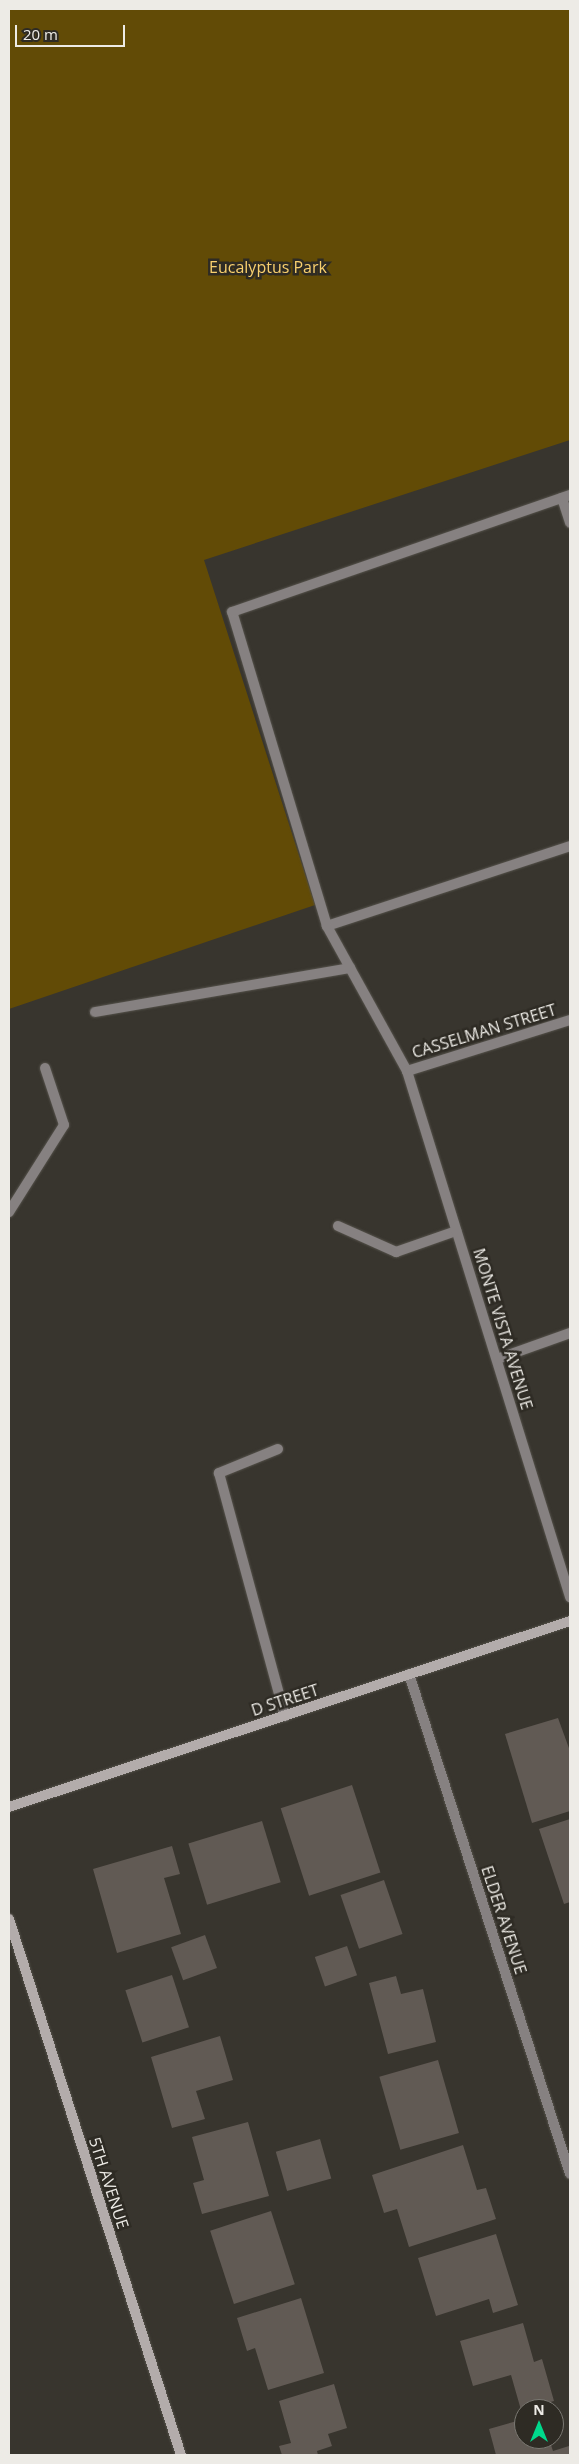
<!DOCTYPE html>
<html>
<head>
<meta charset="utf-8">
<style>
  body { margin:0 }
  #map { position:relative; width:579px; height:2464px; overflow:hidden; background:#38352e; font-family:"Open Sans",sans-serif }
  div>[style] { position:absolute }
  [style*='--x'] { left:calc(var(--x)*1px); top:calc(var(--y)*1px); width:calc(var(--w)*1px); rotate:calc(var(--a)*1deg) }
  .green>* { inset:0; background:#624b06 }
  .building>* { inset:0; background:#615a54; transform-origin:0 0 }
  .roads { filter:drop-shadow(0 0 1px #55524b) drop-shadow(0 0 1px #55524b) }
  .lane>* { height:10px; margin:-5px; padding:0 5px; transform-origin:5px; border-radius:5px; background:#868181 }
  .street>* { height:10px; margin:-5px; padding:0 5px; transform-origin:5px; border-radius:5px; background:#868181 }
  .secondary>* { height:10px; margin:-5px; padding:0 5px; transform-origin:5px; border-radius:5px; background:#b3acab }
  span { translate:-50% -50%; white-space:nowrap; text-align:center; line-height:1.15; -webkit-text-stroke:5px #2e2b24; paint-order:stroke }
  .park-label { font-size:16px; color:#f9d06e }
  .street-label { font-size:16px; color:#edebe6 }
  .frame { position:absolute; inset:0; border:10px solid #edebe6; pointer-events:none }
  .north { position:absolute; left:514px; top:2399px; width:50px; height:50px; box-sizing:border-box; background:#2e2b24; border:1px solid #7a7872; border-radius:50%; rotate:0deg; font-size:14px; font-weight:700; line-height:20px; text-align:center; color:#edebe6 }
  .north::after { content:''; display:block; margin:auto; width:18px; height:22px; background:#00d98c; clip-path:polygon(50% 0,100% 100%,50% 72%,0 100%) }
  .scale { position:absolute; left:15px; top:25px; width:110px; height:22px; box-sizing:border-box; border:2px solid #edebe6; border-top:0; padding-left:6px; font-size:15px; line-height:18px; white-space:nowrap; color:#edebe6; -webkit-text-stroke:4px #2e2b24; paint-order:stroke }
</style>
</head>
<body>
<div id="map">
  <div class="green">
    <div style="clip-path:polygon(9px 9px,570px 9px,570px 440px,204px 560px,315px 905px,9px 1009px)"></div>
  </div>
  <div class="building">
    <div style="clip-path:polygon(558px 1718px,570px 1751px,570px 1811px,532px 1823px,505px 1734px)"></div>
    <div style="left:352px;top:1785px;width:92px;height:75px;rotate:72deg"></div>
    <div style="clip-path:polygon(570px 1819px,570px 1902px,564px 1904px,539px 1829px)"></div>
    <div style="left:262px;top:1821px;width:64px;height:77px;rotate:73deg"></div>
    <div style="clip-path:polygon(172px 1846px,180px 1874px,164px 1878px,181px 1934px,117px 1953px,93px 1869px)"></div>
    <div style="left:384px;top:1880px;width:57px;height:46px;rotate:71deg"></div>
    <div style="left:205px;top:1935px;width:35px;height:36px;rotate:70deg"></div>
    <div style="left:347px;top:1946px;width:31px;height:34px;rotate:71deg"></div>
    <div style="left:172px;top:1975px;width:55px;height:49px;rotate:72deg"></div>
    <div style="clip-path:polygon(396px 1976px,401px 1994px,423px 1989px,436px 2042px,388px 2054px,369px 1983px)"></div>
    <div style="clip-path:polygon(220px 2036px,233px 2080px,196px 2091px,205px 2119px,172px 2128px,151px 2057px)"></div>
    <div style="left:438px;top:2060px;width:76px;height:61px;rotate:74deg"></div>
    <div style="clip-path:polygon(248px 2122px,269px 2196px,202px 2214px,193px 2183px,204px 2180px,192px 2137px)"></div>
    <div style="left:320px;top:2139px;width:41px;height:46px;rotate:74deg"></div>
    <div style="clip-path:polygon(463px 2145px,477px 2190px,486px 2188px,496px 2219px,409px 2247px,397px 2209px,384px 2213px,372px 2175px)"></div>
    <div style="left:271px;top:2211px;width:77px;height:64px;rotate:72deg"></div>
    <div style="clip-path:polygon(496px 2234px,518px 2305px,493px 2313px,489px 2299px,436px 2316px,418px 2258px)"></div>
    <div style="clip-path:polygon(301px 2298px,324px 2373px,268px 2390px,255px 2348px,247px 2351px,237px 2318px)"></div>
    <div style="clip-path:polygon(523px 2323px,534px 2362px,542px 2359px,554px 2401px,521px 2410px,511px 2375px,473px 2386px,460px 2341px)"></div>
    <div style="clip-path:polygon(334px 2384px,347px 2428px,328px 2434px,332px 2446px,317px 2451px,318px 2455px,282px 2455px,279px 2446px,291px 2443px,279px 2401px)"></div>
    <div style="clip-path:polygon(524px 2419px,524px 2439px,549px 2439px,553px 2451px,569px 2446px,570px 2455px,496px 2455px,489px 2429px)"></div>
  </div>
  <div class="roads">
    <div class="lane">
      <div style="--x:562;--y:498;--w:26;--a:72"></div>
      <div style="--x:327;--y:926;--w:256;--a:-18.2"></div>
      <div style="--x:95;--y:1012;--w:259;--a:-9.8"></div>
      <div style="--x:407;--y:1071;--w:166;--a:-118.9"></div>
      <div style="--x:327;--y:926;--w:328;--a:-106.8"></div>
      <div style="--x:232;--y:612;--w:358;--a:-19.1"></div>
      <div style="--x:9;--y:1212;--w:103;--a:-57.7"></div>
      <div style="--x:64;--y:1125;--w:60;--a:-108.4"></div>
      <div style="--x:338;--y:1226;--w:64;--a:24.1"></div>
      <div style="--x:396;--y:1252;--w:64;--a:-19.3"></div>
      <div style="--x:497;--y:1359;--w:77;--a:-19.6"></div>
      <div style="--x:278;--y:1449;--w:64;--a:157.9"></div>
      <div style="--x:219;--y:1473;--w:252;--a:74.8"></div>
    </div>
    <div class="street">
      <div style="--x:570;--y:1020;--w:171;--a:162.6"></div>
      <div style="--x:407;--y:1071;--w:551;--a:72.78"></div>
      <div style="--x:409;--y:1674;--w:525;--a:72.15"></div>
    </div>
    <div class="secondary">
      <div style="--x:9;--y:1807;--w:591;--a:-18.34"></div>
      <div style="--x:9;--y:1919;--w:563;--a:72.21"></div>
    </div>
  </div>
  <div class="park-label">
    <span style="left:268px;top:267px">Eucalyptus Park</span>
  </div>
  <div class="street-label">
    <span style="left:484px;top:1031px;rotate:-17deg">CASSELMAN STREET</span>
    <span style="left:503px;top:1329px;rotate:73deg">MONTE VISTA AVENUE</span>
    <span style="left:285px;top:1700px;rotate:-18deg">D STREET</span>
    <span style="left:504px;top:1920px;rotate:72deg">ELDER AVENUE</span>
    <span style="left:109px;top:2183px;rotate:72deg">5TH AVENUE</span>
  </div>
  <div class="frame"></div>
  <div class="north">N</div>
  <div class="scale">20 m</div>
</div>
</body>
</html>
